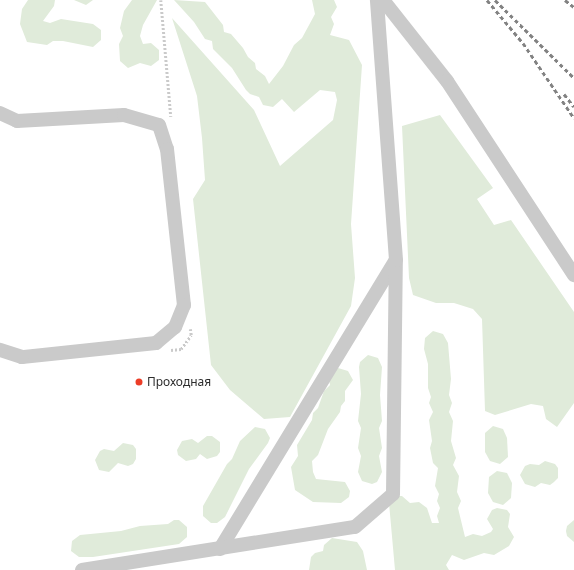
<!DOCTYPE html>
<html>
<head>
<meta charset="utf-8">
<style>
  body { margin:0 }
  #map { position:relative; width:574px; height:570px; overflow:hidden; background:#fff; font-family:"Noto Sans",sans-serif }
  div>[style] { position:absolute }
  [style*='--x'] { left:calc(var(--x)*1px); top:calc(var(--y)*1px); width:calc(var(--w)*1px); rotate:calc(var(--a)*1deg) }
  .green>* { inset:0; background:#e0ebda }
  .path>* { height:2.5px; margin-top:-1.25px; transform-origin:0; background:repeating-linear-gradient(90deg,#cacaca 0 2px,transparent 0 4px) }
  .minor>* { height:14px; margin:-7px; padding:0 7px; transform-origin:7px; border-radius:7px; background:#cacaca }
  .rail>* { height:3px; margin-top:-1.5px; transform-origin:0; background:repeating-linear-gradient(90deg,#828282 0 4px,transparent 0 7px) }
  .dots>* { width:11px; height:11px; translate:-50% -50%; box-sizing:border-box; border:2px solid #fff; border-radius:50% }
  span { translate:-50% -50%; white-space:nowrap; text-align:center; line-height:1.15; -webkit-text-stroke:4px #fff; paint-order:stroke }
  .poi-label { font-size:12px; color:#2d2d2d }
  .left { translate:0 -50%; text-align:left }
</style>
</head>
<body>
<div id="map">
  <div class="green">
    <div style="clip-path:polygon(28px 0,55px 0,54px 6px,43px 21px,50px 23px,61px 19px,93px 24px,101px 30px,101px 40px,93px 47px,63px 41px,53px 41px,47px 45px,27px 42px,20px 24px,22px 9px)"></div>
    <div style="clip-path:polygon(74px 0,93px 0,86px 5px)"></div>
    <div style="clip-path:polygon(132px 0,157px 0,143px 25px,140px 36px,143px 44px,151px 43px,159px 50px,159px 60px,151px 66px,140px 63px,128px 68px,120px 61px,119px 44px,123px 36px,120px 28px,124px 11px)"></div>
    <div style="clip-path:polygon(174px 0,205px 2px,223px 25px,224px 32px,231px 34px,243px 48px,248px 57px,255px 63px,256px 69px,265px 76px,269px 84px,283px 66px,294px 45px,302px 38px,315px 14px,312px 0,334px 0,337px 7px,331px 17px,334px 24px,330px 35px,349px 40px,362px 65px,351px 224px,355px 278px,351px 306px,290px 417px,264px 419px,230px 390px,211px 365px,193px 199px,205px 180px,202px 138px,197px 96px,172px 18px,254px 110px,280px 166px,333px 120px,337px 100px,335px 92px,320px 90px,294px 112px,282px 99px,273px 107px,263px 105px,259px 97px,250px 94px,246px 90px,232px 68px,213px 49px,212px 41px,205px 39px,194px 22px)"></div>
    <div style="clip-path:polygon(440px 115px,493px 188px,477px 199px,494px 225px,511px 220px,574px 312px,574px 403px,557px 427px,546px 419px,543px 406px,531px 404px,495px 415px,485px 411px,482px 319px,473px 309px,454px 303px,436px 303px,413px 295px,409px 278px,402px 126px)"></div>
    <div style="clip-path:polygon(433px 331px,443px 334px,448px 343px,451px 379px,449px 395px,452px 403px,449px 412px,453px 421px,451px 441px,456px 458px,453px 465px,459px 476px,457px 492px,461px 501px,458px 508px,465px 537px,473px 534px,482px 536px,491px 532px,493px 529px,487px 519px,492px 510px,497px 508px,507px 510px,510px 514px,508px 527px,514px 537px,509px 546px,494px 555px,484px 553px,464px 560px,452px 555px,446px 565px,449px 570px,395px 570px,389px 503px,397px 496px,402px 496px,410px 503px,419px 502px,427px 508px,432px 523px,439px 523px,437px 516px,440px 508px,437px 501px,439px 494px,435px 486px,438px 468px,433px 463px,430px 448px,432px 441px,429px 420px,433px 412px,429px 403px,431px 397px,428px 388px,428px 364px,424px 349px,425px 338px)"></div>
    <div style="clip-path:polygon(368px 355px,378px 358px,382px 367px,380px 395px,382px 421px,379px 428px,382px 448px,379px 456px,382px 472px,377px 482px,372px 484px,362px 481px,358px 472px,361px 456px,358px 448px,361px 428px,358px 421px,361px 394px,359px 367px,360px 362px)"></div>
    <div style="clip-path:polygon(338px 368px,348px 371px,353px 380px,345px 391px,345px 401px,341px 406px,340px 412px,328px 429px,318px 455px,312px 461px,313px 472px,316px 479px,345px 482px,350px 491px,349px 497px,341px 503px,313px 502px,295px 490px,291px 467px,298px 456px,297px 445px,312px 420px,313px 413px,318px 408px,324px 391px,330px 385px,329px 380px,334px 371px)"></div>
    <div style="clip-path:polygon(493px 426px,503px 429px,507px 438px,508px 457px,500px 464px,490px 461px,485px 452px,485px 433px)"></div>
    <div style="clip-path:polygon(255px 427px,265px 429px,270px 438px,268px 443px,249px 469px,225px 517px,217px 523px,211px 523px,203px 516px,203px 506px,227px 464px,232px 459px,240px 441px)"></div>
    <div style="clip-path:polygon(207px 436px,212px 436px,220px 442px,220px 452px,217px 456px,207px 459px,200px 454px,196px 459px,186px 461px,178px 455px,177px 450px,182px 441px,192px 439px,198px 443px)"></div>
    <div style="clip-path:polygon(123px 443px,133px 445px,136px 449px,136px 459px,133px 464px,128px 466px,118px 463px,109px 472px,99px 470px,95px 460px,100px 451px,104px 449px,114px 451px)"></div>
    <div style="clip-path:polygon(545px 461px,555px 464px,558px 468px,558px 478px,554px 482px,550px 485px,541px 483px,535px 487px,525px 484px,520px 475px,525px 466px,530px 464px,539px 465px)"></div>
    <div style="clip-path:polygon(497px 471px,507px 473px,512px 483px,511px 498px,503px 505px,493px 502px,488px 493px,489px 477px)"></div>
    <div style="clip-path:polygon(174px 520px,179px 520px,187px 527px,187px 537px,179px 544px,93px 557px,79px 557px,71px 551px,72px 541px,80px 535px,121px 531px,140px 526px,168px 524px)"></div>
    <div style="clip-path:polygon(574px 520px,574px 542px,567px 536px,566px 531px,567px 526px)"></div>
    <div style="clip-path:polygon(332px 538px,357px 542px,363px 551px,367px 570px,309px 570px,311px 557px,315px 553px,323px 551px,324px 545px)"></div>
  </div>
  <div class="path">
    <div style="--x:161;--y:0;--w:117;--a:85.1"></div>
    <div style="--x:171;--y:350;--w:10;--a:-6"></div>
    <div style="--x:181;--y:349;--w:17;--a:-54"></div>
    <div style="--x:191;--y:335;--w:6;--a:-99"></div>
  </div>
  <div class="minor">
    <div style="--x:383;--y:0;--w:103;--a:51.7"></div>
    <div style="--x:447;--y:81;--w:232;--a:56.8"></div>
    <div style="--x:0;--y:113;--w:19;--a:25"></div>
    <div style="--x:17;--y:121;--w:107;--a:-3.2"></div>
    <div style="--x:124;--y:115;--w:36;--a:16"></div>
    <div style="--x:159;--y:125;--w:25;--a:72"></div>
    <div style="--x:167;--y:149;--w:157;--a:83.8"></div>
    <div style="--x:184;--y:305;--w:24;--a:112"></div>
    <div style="--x:175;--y:327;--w:25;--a:140"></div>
    <div style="--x:156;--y:343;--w:135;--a:174"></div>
    <div style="--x:22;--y:357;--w:23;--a:-162"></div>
    <div style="--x:220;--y:549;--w:337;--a:-58.7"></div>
    <div style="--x:82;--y:570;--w:276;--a:-9"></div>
    <div style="--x:355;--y:527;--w:50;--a:-41"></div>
    <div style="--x:393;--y:494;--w:234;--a:-89.3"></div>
    <div style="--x:396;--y:260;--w:261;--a:-94.2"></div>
  </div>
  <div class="rail">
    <div style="--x:487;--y:0;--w:56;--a:50.1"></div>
    <div style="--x:523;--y:43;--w:91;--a:55.8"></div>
    <div style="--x:495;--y:0;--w:111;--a:44.6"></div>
    <div style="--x:565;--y:0;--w:11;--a:38"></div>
    <div style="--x:564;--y:94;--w:16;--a:52"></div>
  </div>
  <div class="dots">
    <div style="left:139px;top:382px;background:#ec3d27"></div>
  </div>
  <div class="poi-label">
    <span class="left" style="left:147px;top:382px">Проходная</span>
  </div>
</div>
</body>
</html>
